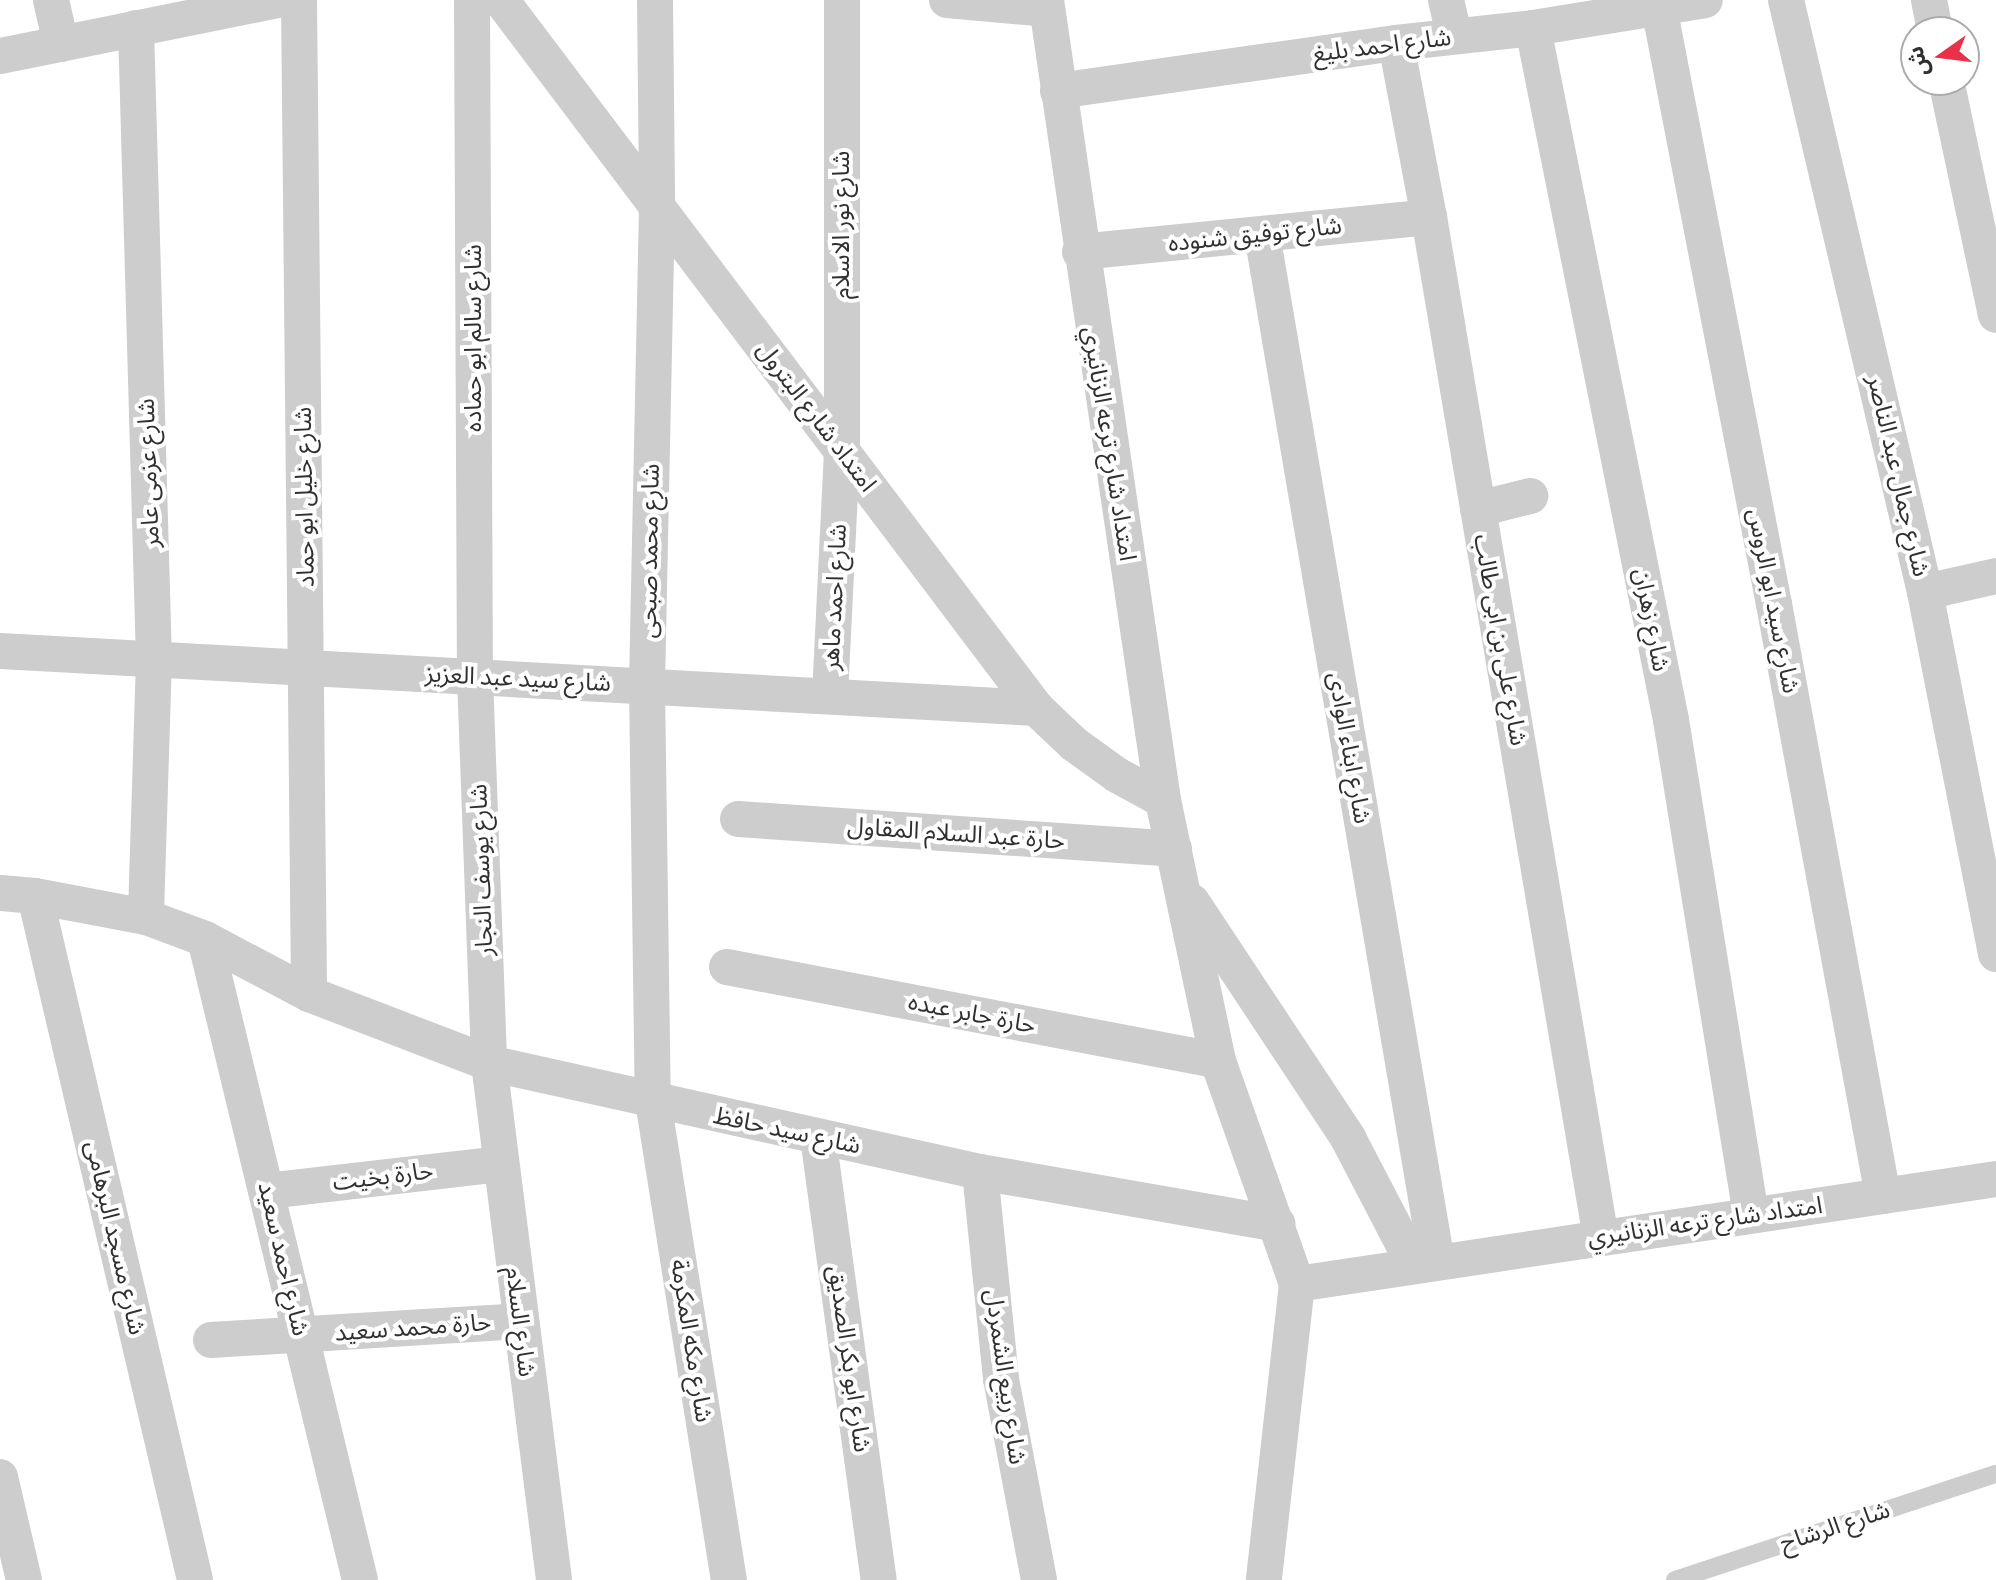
<!DOCTYPE html>
<html>
<head>
<meta charset="utf-8">
<style>
  body { margin:0 }
  #map { position:relative; width:1996px; height:1580px; overflow:hidden; background:#fff; font-family:Signika,"Noto Sans Arabic",sans-serif }
  div>[style] { position:absolute }
  [style*='--x'] { left:calc(var(--x)*1px); top:calc(var(--y)*1px); width:calc(var(--w)*1px); rotate:calc(var(--a)*1deg) }
  .service>* { height:18px; margin:-9px; padding:0 9px; transform-origin:9px; border-radius:9px; background:#cdcdcd }
  .minor>* { height:36px; margin:-18px; padding:0 18px; transform-origin:18px; border-radius:18px; background:#cdcdcd }
  span { translate:-50% -50%; white-space:nowrap; text-align:center; line-height:1.15; -webkit-text-stroke:8px #fff; paint-order:stroke }
  .street-label { font-size:24px; color:#303030 }
  .north { position:absolute; left:1900px; top:16px; width:80px; height:80px; box-sizing:border-box; background:#fff; border:2px solid #acacac; border-radius:50%; rotate:256deg; font-size:22px; font-weight:700; line-height:32px; text-align:center; color:#303030 }
  .north::after { content:''; display:block; margin:auto; width:28px; height:36px; background:#e93147; clip-path:polygon(50% 0,100% 100%,50% 72%,0 100%) }
</style>
</head>
<body>
<div id="map">
  <div class="service">
    <div style="--x:1675;--y:1580;--w:338;--a:-18.3"></div>
  </div>
  <div class="minor">
    <div style="--x:51;--y:0;--w:45;--a:77.2"></div>
    <div style="--x:299;--y:0;--w:994;--a:89.42"></div>
    <div style="--x:472;--y:0;--w:677;--a:89.75"></div>
    <div style="--x:475;--y:677;--w:386;--a:87.9"></div>
    <div style="--x:489;--y:1063;--w:521;--a:82.83"></div>
    <div style="--x:501;--y:0;--w:887;--a:52.92"></div>
    <div style="--x:1036;--y:708;--w:52;--a:43.5"></div>
    <div style="--x:1074;--y:744;--w:53;--a:35.8"></div>
    <div style="--x:1117;--y:775;--w:52;--a:28.5"></div>
    <div style="--x:655;--y:0;--w:207;--a:89.4"></div>
    <div style="--x:657;--y:207;--w:479;--a:91.2"></div>
    <div style="--x:647;--y:686;--w:415;--a:89.2"></div>
    <div style="--x:653;--y:1101;--w:485;--a:81"></div>
    <div style="--x:947;--y:0;--w:100;--a:5.1"></div>
    <div style="--x:1046;--y:0;--w:809;--a:81.68"></div>
    <div style="--x:1163;--y:800;--w:267;--a:78.1"></div>
    <div style="--x:1218;--y:1061;--w:237;--a:70.5"></div>
    <div style="--x:1297;--y:1284;--w:298;--a:96.4"></div>
    <div style="--x:1446;--y:0;--w:37;--a:77"></div>
    <div style="--x:1786;--y:0;--w:608;--a:76.79"></div>
    <div style="--x:1925;--y:592;--w:369;--a:78.9"></div>
    <div style="--x:1929;--y:0;--w:33;--a:79"></div>
    <div style="--x:1659;--y:7;--w:608;--a:79.1"></div>
    <div style="--x:1774;--y:604;--w:602;--a:79.57"></div>
    <div style="--x:136;--y:28;--w:631;--a:88.37"></div>
    <div style="--x:154;--y:659;--w:258;--a:91.8"></div>
    <div style="--x:1533;--y:28;--w:706;--a:78.72"></div>
    <div style="--x:1671;--y:720;--w:501;--a:80.82"></div>
    <div style="--x:1396;--y:43;--w:177;--a:79.3"></div>
    <div style="--x:1429;--y:217;--w:1035;--a:80.44"></div>
    <div style="--x:0;--y:56;--w:283;--a:-11.4"></div>
    <div style="--x:1946;--y:80;--w:240;--a:78"></div>
    <div style="--x:1058;--y:91;--w:341;--a:-8.1"></div>
    <div style="--x:1396;--y:43;--w:138;--a:-6.2"></div>
    <div style="--x:1533;--y:28;--w:174;--a:-9.2"></div>
    <div style="--x:1262;--y:234;--w:1043;--a:80.34"></div>
    <div style="--x:1080;--y:252;--w:351;--a:-5.7"></div>
    <div style="--x:1478;--y:509;--w:54;--a:-14"></div>
    <div style="--x:1925;--y:592;--w:73;--a:-12.7"></div>
    <div style="--x:0;--y:651;--w:1038;--a:3.15"></div>
    <div style="--x:830;--y:696;--w:245;--a:-87.2"></div>
    <div style="--x:842;--y:451;--w:451;--a:-90"></div>
    <div style="--x:738;--y:819;--w:437;--a:3.9"></div>
    <div style="--x:0;--y:893;--w:35;--a:5"></div>
    <div style="--x:35;--y:896;--w:113;--a:10.7"></div>
    <div style="--x:146;--y:917;--w:63;--a:20.4"></div>
    <div style="--x:205;--y:939;--w:118;--a:27.9"></div>
    <div style="--x:309;--y:994;--w:193;--a:21"></div>
    <div style="--x:489;--y:1063;--w:503;--a:12.52"></div>
    <div style="--x:980;--y:1172;--w:302;--a:9.9"></div>
    <div style="--x:35;--y:896;--w:702;--a:76.83"></div>
    <div style="--x:1192;--y:902;--w:283;--a:56.5"></div>
    <div style="--x:1348;--y:1138;--w:143;--a:62.5"></div>
    <div style="--x:205;--y:939;--w:659;--a:76.41"></div>
    <div style="--x:727;--y:967;--w:500;--a:10.8"></div>
    <div style="--x:818;--y:1137;--w:447;--a:82.2"></div>
    <div style="--x:980;--y:1172;--w:208;--a:84.2"></div>
    <div style="--x:1001;--y:1379;--w:205;--a:79.3"></div>
    <div style="--x:267;--y:1191;--w:234;--a:-6.6"></div>
    <div style="--x:1297;--y:1284;--w:707;--a:-8.54"></div>
    <div style="--x:211;--y:1340;--w:309;--a:-3.5"></div>
    <div style="--x:0;--y:1477;--w:106;--a:76.9"></div>
  </div>
  <div class="street-label">
    <span style="left:1382px;top:46px;rotate:-7deg">شارع احمد بليغ</span>
    <span style="left:842px;top:225px;rotate:-90deg">شارع نور الاسلام</span>
    <span style="left:1255px;top:235px;rotate:-6deg">شارع توفيق شنوده</span>
    <span style="left:474px;top:338px;rotate:-90deg">شارع سالم ابو حماده</span>
    <span style="left:816px;top:417px;rotate:53deg">امتداد شارع البترول</span>
    <span style="left:1109px;top:444px;rotate:81deg">امتداد شارع ترعه الزنانيري</span>
    <span style="left:149px;top:473px;rotate:-92deg">شارع عزمى عامر</span>
    <span style="left:1898px;top:476px;rotate:77deg">شارع جمال عبد الناصر</span>
    <span style="left:305px;top:497px;rotate:-91deg">شارع خليل ابو حماد</span>
    <span style="left:650px;top:551px;rotate:-89deg">شارع محمد صبحى</span>
    <span style="left:835px;top:597px;rotate:-87deg">شارع احمد ماهر</span>
    <span style="left:1773px;top:601px;rotate:79deg">شارع سيد ابو الروس</span>
    <span style="left:1651px;top:620px;rotate:79deg">شارع زهران</span>
    <span style="left:1500px;top:640px;rotate:80deg">شارع على بن ابى طالب</span>
    <span style="left:518px;top:679px;rotate:3deg">شارع سيد عبد العزيز</span>
    <span style="left:1349px;top:748px;rotate:80deg">شارع ابناء الوادى</span>
    <span style="left:956px;top:834px;rotate:4deg">حارة عبد السلام المقاول</span>
    <span style="left:482px;top:870px;rotate:-92deg">شارع يوسف النجار</span>
    <span style="left:972px;top:1014px;rotate:11deg">حارة جابر عبده</span>
    <span style="left:787px;top:1131px;rotate:12deg">شارع سيد حافظ</span>
    <span style="left:383px;top:1177px;rotate:-7deg">حارة بخيت</span>
    <span style="left:1705px;top:1222px;rotate:-8deg">امتداد شارع ترعه الزنانيري</span>
    <span style="left:115px;top:1238px;rotate:77deg">شارع مسجد البرهامى</span>
    <span style="left:283px;top:1259px;rotate:77deg">شارع احمد سعيد</span>
    <span style="left:520px;top:1322px;rotate:83deg">شارع السلام</span>
    <span style="left:413px;top:1328px;rotate:-4deg">حارة محمد سعيد</span>
    <span style="left:691px;top:1341px;rotate:81deg">شارع مكه المكرمة</span>
    <span style="left:849px;top:1359px;rotate:82deg">شارع ابو بكر الصديق</span>
    <span style="left:1005px;top:1377px;rotate:82deg">شارع ربيع الشمردل</span>
    <span style="left:1835px;top:1527px;rotate:-18deg">شارع الرشاح</span>
  </div>
  <div class="north">ش</div>
</div>
</body>
</html>
